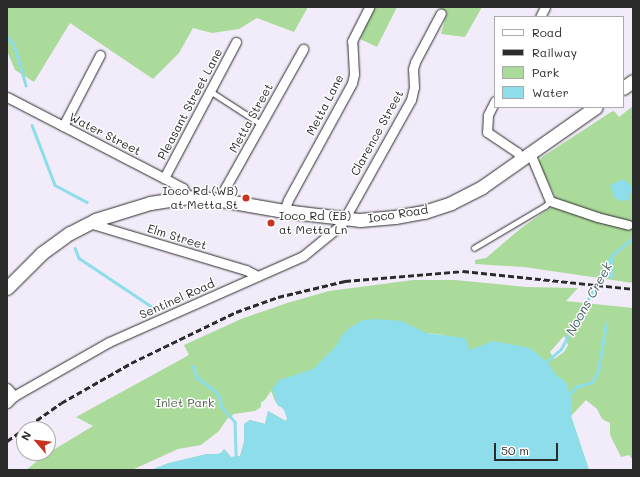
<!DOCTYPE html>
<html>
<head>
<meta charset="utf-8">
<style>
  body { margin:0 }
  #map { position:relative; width:640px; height:477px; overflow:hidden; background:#f2ebf9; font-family:Mali,sans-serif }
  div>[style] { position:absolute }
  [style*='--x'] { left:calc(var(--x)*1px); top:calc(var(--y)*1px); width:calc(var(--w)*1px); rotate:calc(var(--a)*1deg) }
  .green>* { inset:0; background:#abdb9b }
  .water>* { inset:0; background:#8dddea }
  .stream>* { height:2.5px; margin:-1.25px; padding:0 1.25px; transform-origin:1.25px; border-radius:1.25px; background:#8dddea }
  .roads { filter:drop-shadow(0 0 1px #2b2b2b) drop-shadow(0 0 1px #2b2b2b) }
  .service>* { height:4.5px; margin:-2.25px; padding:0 2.25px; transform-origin:2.25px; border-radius:2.25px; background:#fff }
  .minor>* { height:9px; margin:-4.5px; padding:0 4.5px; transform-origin:4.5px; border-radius:4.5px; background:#fff }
  .secondary>* { height:13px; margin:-6.5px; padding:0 6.5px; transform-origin:6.5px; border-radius:6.5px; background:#fff }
  .rail>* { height:2.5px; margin-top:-1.25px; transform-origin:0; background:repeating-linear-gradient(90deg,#2b2b2b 0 6px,transparent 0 9px) }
  .dots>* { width:11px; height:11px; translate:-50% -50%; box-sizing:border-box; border:2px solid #fff; border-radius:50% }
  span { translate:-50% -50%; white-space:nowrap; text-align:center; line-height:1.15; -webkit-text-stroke:3px #fff; paint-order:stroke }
  .street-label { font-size:12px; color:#2b2b2b }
  .poi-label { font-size:12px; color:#2b2b2b }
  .right { translate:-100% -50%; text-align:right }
  .left { translate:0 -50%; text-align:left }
  .park-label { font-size:12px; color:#51604d }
  .water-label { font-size:13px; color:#486064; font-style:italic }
  .frame { position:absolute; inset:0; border:8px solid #2b2b2b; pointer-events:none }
  .legend { position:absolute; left:494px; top:16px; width:130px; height:92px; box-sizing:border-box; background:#fff; border:1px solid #aaa; margin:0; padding:5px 7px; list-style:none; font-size:12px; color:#2b2b2b }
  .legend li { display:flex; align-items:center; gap:8px; height:20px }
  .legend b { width:20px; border:1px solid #aaa }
  .north { position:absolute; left:16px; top:421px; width:40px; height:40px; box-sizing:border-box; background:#fff; border:1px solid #aaa; border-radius:50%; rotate:298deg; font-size:11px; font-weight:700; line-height:16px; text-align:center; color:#2b2b2b }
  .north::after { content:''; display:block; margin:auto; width:14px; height:18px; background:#c8321e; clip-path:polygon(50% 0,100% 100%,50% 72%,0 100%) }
  .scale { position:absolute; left:494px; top:443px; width:64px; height:18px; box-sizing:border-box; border:2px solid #2b2b2b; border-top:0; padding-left:5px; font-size:12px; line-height:14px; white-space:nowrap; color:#2b2b2b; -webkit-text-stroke:3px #fff; paint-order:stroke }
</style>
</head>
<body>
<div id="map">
  <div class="green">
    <div style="clip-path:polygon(7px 7px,308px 7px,294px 32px,257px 18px,239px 29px,212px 33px,193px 28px,179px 53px,153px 79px,70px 23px,34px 82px,15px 70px,7px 51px)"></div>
    <div style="clip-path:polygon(375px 7px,397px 7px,377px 47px,360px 39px)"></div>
    <div style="clip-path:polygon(438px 7px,482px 7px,465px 37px,441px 34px,447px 12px)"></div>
    <div style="clip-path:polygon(633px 106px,633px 283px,524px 267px,475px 264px,475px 260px,486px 258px,520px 229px,555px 204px,555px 196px,540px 165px,539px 161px,542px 157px,611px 112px,614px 111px,619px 117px)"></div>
    <div style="clip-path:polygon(evenodd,413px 280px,455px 280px,527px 287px,578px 288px,566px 301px,633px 308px,633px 460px,629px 455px,621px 457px,610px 435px,610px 423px,602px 419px,597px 409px,586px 400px,571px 416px,589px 470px,151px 470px,169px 463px,207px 454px,217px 454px,221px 453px,224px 449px,231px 457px,240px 456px,244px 442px,244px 424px,250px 420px,265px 424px,268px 411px,286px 421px,288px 419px,284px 410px,280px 406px,379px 334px,277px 403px,276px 403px,271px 391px,264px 401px,261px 402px,261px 407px,255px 411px,234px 414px,227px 419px,219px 431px,201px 445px,178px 449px,132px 470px,26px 470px,45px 455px,93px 426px,76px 417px,189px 355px,184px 345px,241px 319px,287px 303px,329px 291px,413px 280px,428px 333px,443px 335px,470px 351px,571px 401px,571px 409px,428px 333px,413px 280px,564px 336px,568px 345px,564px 352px,554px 359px,550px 352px,564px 336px)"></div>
  </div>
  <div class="water">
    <div style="clip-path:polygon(621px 180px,625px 180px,633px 188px,632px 193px,629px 194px,629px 200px,620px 201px,614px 197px,610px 185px)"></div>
    <div style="clip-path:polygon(377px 319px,402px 321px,426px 333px,465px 338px,470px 350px,493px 341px,530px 348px,547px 362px,557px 376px,566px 382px,571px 398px,571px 416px,589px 470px,151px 470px,169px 463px,207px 454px,217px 454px,221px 453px,224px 449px,231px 457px,240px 456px,244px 442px,244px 424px,250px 420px,265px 424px,268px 411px,285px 421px,287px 419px,284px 410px,282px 407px,278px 406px,272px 389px,279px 380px,313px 369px,336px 346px,342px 335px,349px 328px,363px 320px)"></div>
  </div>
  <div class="stream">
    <div style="--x:7;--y:37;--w:10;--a:45"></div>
    <div style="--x:14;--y:44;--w:43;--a:73.7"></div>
    <div style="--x:32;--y:125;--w:64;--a:69"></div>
    <div style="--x:55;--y:185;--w:36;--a:28"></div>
    <div style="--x:75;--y:248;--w:11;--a:68"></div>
    <div style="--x:79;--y:258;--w:90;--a:33.7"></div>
    <div style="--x:611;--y:277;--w:19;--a:-87"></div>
    <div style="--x:545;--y:363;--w:21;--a:-41"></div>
    <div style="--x:561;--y:349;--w:107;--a:-61.5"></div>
    <div style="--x:612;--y:255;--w:27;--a:-39"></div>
    <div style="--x:193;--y:366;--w:12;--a:70"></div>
    <div style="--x:197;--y:377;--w:24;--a:38"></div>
    <div style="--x:216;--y:392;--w:5;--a:53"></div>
    <div style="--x:219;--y:396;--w:11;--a:75"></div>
    <div style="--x:222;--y:407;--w:20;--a:49"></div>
    <div style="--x:235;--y:422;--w:37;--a:88"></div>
    <div style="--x:569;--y:395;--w:11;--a:-49"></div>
    <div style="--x:576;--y:387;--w:17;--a:-17"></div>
    <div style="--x:592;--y:382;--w:13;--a:-61"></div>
    <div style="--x:598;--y:371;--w:48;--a:-80.3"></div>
  </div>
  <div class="roads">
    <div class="service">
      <div style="--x:210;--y:91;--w:61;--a:32.9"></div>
      <div style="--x:474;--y:248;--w:82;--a:-30.6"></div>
      <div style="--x:545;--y:206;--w:7;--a:-45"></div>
    </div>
    <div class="minor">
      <div style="--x:540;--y:17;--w:11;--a:-63"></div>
      <div style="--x:7;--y:97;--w:177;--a:27.3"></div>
      <div style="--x:164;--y:178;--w:21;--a:28"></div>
      <div style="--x:183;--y:188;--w:10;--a:66"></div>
      <div style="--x:495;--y:101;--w:16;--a:117"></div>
      <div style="--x:488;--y:115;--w:17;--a:93"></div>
      <div style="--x:487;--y:132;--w:36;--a:34"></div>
      <div style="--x:517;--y:152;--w:8;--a:60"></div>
      <div style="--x:63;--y:126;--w:80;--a:-62.5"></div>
      <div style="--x:530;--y:153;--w:52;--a:67.4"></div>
      <div style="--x:550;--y:201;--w:50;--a:18.8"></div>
      <div style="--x:597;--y:217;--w:32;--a:14"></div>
      <div style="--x:164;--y:178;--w:154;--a:-62.1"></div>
      <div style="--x:221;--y:200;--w:10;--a:-73"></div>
      <div style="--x:224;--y:190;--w:162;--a:-60.7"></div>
      <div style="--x:284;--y:211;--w:12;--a:-70"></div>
      <div style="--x:288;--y:200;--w:133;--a:-61.3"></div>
      <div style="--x:352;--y:83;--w:9;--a:-77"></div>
      <div style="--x:354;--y:74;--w:33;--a:-93"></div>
      <div style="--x:352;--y:41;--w:38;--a:-63"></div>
      <div style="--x:89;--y:223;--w:164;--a:16.7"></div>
      <div style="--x:246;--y:270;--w:13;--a:27"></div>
      <div style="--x:7;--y:388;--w:11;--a:49"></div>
      <div style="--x:7;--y:403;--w:10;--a:-45"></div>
      <div style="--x:14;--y:396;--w:109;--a:-29.6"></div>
      <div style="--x:109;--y:342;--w:212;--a:-23.9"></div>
      <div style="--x:303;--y:256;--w:49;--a:-39.2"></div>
      <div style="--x:341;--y:225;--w:143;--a:-60.8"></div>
      <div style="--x:411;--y:100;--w:13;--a:-77"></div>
      <div style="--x:414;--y:87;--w:18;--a:-93"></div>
      <div style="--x:413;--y:69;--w:7;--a:-74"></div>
      <div style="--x:415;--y:62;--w:55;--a:-62"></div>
    </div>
    <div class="secondary">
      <div style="--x:623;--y:88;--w:12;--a:-35"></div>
      <div style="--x:7;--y:288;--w:49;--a:-45"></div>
      <div style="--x:42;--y:253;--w:34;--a:-36"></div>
      <div style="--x:70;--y:233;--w:28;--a:-27"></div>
      <div style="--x:95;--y:220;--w:58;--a:-17.2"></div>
      <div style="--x:150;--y:203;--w:37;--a:-9"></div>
      <div style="--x:187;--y:197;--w:34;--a:5"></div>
      <div style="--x:221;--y:200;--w:64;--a:9.9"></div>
      <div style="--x:284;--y:211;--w:77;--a:6.8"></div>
      <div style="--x:360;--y:220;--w:35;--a:-5"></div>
      <div style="--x:395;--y:217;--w:29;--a:-10"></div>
      <div style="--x:424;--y:212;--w:28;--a:-18"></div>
      <div style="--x:451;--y:203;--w:35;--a:-27"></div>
      <div style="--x:482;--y:187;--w:139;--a:-35.1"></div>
    </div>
  </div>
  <div class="rail">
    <div style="--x:7;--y:441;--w:66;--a:-35.1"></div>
    <div style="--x:61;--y:403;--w:81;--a:-29.7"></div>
    <div style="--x:131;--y:363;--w:117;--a:-25.9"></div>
    <div style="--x:236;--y:312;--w:45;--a:-19.7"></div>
    <div style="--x:278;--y:297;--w:69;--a:-13.4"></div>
    <div style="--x:345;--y:281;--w:118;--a:-4.8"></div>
    <div style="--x:463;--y:271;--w:171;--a:6"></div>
  </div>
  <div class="dots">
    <div style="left:246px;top:198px;background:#c8321e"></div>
    <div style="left:271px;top:223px;background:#c8321e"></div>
  </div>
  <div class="street-label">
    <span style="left:190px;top:104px;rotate:-62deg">Pleasant Street Lane</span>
    <span style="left:325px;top:105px;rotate:-63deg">Metta Lane</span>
    <span style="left:251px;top:118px;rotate:-61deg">Metta Street</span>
    <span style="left:377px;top:133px;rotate:-61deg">Clarence Street</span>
    <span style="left:105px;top:134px;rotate:27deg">Water Street</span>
    <span style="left:398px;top:214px;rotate:-9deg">Ioco Road</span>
    <span style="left:177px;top:237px;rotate:17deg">Elm Street</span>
    <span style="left:177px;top:299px;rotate:-24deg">Sentinel Road</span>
  </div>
  <div class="poi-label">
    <span class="right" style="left:238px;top:198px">Ioco Rd (WB)<br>at Metta St</span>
    <span class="left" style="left:279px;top:223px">Ioco Rd (EB)<br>at Metta Ln</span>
  </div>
  <div class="park-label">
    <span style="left:185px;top:403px">Inlet Park</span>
  </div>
  <div class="water-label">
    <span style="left:589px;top:299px;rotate:-61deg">Noons Creek</span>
  </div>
  <div class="frame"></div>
  <ul class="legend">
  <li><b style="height:5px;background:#fff"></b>Road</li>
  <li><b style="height:5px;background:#2b2b2b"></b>Railway</li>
  <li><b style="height:11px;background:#abdb9b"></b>Park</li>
  <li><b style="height:11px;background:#8dddea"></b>Water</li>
  </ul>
  <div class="north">N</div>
  <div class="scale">50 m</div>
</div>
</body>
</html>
